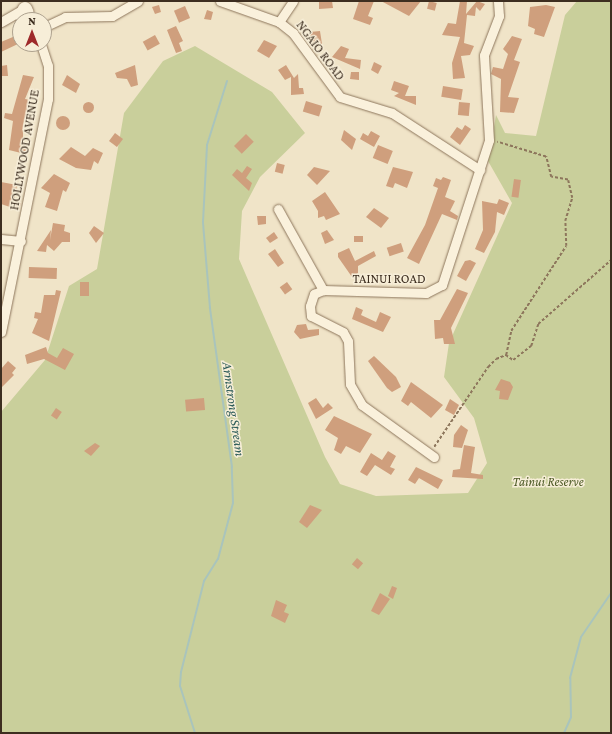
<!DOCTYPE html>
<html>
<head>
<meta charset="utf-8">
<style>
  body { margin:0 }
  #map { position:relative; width:612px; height:734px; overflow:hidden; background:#f0e4c8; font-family:"Crimson Pro",serif }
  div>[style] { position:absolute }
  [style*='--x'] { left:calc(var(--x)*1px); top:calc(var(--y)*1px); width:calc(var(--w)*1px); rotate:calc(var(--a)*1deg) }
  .green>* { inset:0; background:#c9cf9b }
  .stream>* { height:2px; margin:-1px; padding:0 1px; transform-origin:1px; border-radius:1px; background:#a9c4bc }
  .building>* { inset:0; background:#cf9f7d; transform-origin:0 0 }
  .round { border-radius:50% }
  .path>* { height:1.5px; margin-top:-0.75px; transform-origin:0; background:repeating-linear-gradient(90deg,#8d765c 0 3px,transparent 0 5px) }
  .roads { filter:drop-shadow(0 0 1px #8d765c) drop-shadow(0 0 1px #8d765c) }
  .minor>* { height:9px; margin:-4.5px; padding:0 4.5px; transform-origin:4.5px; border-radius:4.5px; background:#faf1dc }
  .minor>.ring { margin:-4.5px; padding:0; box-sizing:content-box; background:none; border:9px solid #faf1dc; border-radius:50% }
  span { translate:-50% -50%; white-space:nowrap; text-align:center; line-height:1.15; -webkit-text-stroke:3px #f7eed8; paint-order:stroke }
  .street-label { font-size:13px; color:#3d2e20 }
  .park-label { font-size:13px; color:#4d5a26; font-style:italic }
  .water-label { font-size:14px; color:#2f5d5a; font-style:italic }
  .frame { position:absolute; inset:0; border:2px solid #3d2e20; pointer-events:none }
  .north { position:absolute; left:12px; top:12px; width:40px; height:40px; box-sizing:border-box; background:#f7eed8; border:1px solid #ada18e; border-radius:50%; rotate:0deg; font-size:11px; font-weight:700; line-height:16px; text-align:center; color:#3d2e20 }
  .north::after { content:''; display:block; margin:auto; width:14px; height:18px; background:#9e2a2b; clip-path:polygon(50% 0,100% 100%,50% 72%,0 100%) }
</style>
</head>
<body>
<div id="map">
  <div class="green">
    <div style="clip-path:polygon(577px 1px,611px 1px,611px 733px,1px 733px,1px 412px,45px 360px,69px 286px,97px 269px,124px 113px,163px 61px,195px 46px,272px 92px,305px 133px,260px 177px,242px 211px,239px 259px,325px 457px,340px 484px,376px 496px,468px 493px,487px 463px,474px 418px,444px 377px,449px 343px,512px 203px,488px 161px,496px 115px,505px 133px,536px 136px,565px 15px)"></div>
  </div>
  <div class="stream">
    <div style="--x:195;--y:733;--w:49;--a:-107.7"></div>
    <div style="--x:180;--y:686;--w:14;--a:-86"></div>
    <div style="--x:181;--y:672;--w:94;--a:-75.8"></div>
    <div style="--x:204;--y:581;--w:26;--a:-58"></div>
    <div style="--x:218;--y:559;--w:58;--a:-75"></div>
    <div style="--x:233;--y:503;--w:36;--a:-92"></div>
    <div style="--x:232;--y:467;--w:161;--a:-97.9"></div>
    <div style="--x:210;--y:308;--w:86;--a:-94.7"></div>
    <div style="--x:203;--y:222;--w:77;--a:-87"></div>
    <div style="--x:207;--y:145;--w:67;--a:-72.6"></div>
    <div style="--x:564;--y:733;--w:17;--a:-66"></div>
    <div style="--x:571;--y:717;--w:39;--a:-91"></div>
    <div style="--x:570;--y:678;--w:42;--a:-75"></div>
    <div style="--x:581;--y:637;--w:53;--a:-55.7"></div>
  </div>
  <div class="building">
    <div style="clip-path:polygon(319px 1px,332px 1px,333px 8px,319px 9px)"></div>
    <div style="clip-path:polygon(359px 1px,374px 1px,368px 16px,373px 18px,370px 25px,353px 19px)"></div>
    <div style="clip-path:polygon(381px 1px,421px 1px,409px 16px)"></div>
    <div style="left:429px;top:1px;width:8px;height:8px;rotate:14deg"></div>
    <div style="clip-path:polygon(460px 1px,467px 1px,466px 14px,477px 1px,485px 4px,480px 11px,476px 7px,475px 16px,467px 15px,464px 43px,474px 46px,470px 55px,461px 56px,465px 78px,453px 79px,452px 63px,460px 37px,442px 35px,448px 23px,456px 24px)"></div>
    <div style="clip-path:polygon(159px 5px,161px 12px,155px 14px,152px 7px)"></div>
    <div style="clip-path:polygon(546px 5px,555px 7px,544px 37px,534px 34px,535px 29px,528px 26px,530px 7px)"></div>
    <div style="left:185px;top:6px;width:13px;height:12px;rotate:67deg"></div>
    <div style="clip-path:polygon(207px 10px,213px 12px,211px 20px,204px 19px)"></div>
    <div style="clip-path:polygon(176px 26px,183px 41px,179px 43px,182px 51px,176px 53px,167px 30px)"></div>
    <div style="clip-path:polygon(320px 31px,322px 44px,310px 46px,310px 32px)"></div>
    <div style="clip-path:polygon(20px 34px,20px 43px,1px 52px,1px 42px)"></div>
    <div style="left:155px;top:35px;width:10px;height:14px;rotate:61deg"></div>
    <div style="clip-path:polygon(512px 36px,522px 39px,514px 60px,520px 62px,508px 97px,519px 98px,514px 113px,500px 112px,501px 79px,491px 74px,493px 67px,503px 69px,508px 54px,503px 49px)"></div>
    <div style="clip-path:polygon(264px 40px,277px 46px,269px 58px,257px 51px)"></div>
    <div style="clip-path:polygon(341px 46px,349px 49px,345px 58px,361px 60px,360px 69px,332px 57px)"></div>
    <div style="clip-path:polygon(374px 62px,382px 66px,378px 74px,371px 70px)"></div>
    <div style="clip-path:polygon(7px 65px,8px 76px,1px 76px,1px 66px)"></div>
    <div style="clip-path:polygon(135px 65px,138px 85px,131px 87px,127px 79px,117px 78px,115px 73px)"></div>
    <div style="clip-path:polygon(286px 65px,294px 78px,298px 74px,299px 88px,303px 88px,304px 94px,291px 95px,291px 77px,285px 80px,278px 70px)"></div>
    <div style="clip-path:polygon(351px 72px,359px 72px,359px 80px,350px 79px)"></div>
    <div style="clip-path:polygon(23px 75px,34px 77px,25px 99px,31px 100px,23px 125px,23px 143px,27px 144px,25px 154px,9px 150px,13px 121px,4px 118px,5px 113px,12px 114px)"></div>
    <div style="clip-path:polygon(67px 75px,80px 84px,76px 93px,62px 85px)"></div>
    <div style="clip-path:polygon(394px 81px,409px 86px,405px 96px,416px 96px,416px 105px,394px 96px,399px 93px,391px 90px)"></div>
    <div style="left:443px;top:86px;width:20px;height:11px;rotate:9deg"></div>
    <div style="left:306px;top:101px;width:17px;height:11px;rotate:17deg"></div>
    <div class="round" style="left:82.5px;top:101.5px;width:11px;height:11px"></div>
    <div style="left:459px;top:102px;width:11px;height:13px;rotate:5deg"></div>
    <div class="round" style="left:56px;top:116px;width:14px;height:14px"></div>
    <div style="clip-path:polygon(465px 125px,471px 129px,460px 145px,450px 137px,457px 127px,462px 130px)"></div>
    <div style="clip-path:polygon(344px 130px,356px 139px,352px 150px,341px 140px)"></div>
    <div style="clip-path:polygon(371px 131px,380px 136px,374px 147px,360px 139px,363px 133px,368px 136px)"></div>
    <div style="left:115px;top:133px;width:10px;height:10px;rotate:37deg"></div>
    <div style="left:246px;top:134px;width:11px;height:17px;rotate:45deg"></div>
    <div style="left:378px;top:145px;width:16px;height:14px;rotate:22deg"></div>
    <div style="clip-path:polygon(71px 147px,85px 156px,93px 148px,103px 153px,98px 164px,94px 161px,91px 170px,76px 168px,59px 159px)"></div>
    <div style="left:277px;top:163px;width:8px;height:9px;rotate:14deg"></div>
    <div style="clip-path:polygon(247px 166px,252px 169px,246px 178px,252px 183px,249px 191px,232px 175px,237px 169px,242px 173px)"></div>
    <div style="clip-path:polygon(314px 167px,330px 171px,317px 185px,307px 175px)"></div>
    <div style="clip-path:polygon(393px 167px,413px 172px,407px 188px,395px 183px,393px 188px,386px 186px)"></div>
    <div style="clip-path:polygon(54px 174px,70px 183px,66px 192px,63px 190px,57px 211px,45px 207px,50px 193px,41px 188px)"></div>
    <div style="clip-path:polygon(443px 177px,451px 180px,445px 197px,455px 201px,450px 211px,458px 216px,457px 220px,442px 214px,419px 264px,407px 258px,425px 225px,438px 188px,433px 186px,436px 178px,441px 180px)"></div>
    <div style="left:514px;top:179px;width:7px;height:18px;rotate:8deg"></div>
    <div style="clip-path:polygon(1px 182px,17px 185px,14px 202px,21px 203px,19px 210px,1px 204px)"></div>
    <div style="clip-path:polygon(325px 192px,340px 214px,326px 220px,324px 216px,318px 218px,318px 211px,312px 201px)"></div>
    <div style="clip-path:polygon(499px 199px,509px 203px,504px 215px,497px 212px,495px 232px,484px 253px,475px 249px,483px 230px,482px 201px,497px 204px)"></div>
    <div style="clip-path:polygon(374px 208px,389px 218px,381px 228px,366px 217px)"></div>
    <div style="clip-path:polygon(257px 216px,266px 216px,266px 224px,258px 225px)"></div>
    <div style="clip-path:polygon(53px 223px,65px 225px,64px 231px,70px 233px,70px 242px,62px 242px,54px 251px,47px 245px,46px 252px,37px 251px,51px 230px,50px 240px)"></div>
    <div style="clip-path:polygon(94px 226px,104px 233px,96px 243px,89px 233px)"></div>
    <div style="clip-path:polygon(327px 230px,334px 240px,325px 244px,321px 233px)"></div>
    <div style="clip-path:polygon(274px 232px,278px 238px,270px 243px,266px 238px)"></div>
    <div style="left:354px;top:236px;width:9px;height:6px"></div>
    <div style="left:401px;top:243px;width:9px;height:15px;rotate:72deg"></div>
    <div style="clip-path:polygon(349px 248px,355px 261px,374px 251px,376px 256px,358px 266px,358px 273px,352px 277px,338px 257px,338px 253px)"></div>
    <div style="clip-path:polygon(275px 249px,284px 263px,278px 267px,268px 254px)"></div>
    <div style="clip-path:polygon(470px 260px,476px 263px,466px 281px,457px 276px,465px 261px)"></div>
    <div style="left:29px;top:267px;width:28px;height:11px;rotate:2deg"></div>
    <div style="left:80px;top:282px;width:9px;height:14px"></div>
    <div style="left:287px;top:282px;width:9px;height:9px;rotate:54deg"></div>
    <div style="clip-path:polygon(457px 289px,468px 293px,451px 328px,455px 344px,444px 344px,443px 338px,435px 339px,434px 320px,440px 320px)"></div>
    <div style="clip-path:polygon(56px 290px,61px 291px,49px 341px,32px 333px,38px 319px,34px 318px,35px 312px,41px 313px,44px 295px,55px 295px)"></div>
    <div style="clip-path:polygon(356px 307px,363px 310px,361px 315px,376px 322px,380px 312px,391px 317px,383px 332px,352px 319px)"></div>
    <div style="clip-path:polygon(306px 324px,308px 330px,319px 329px,319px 335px,300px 339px,294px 332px,297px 325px)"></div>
    <div style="clip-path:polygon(46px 347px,48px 353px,57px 358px,63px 348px,74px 354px,65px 370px,44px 359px,27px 364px,25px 355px)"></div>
    <div style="clip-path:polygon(374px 356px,396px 377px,401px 387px,392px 392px,387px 388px,368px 361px)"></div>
    <div style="clip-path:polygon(8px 361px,16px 368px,12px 373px,14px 375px,1px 388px,1px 369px)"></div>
    <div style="clip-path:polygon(501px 379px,510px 382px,513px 387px,508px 400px,499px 399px,500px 391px,495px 390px)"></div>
    <div style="clip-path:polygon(411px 382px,443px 405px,431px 418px,411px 402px,408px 406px,401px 401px)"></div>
    <div style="left:204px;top:398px;width:12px;height:19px;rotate:85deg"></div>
    <div style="clip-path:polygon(316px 398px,323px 408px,328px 403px,333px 408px,316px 419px,308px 403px)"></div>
    <div style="clip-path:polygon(450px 399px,459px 405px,454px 415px,445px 410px)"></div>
    <div style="left:56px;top:408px;width:7px;height:9px;rotate:34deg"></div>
    <div style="clip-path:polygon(334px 416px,372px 434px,360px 453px,346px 446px,341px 454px,334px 450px,338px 438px,325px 430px)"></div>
    <div style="clip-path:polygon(461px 425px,468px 430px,462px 448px,453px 447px,454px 435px)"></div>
    <div style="clip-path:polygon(95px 443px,100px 446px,91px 456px,84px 451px)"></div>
    <div style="clip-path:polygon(464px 445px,475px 447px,471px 473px,483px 475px,483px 479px,452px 477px,453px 470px,460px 469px)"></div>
    <div style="clip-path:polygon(388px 451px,396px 456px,390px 467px,395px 469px,391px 475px,375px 465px,367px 476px,360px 472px,371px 453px,382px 460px)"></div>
    <div style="clip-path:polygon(416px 467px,443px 480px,438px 489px,419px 478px,415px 484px,408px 480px)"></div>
    <div style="clip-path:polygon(310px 505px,322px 510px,307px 528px,299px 522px)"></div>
    <div style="left:357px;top:558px;width:8px;height:8px;rotate:40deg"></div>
    <div style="clip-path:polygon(392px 586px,397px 588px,393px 599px,388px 596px)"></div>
    <div style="clip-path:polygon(380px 593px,390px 599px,379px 615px,371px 611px)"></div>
    <div style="clip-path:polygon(276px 600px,287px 605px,284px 612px,289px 614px,285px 623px,271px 616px)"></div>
  </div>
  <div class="path">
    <div style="--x:506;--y:355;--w:9;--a:36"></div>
    <div style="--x:513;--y:360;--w:23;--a:-38"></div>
    <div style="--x:531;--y:346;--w:23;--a:-72"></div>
    <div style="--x:538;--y:324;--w:97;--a:-41.2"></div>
    <div style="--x:434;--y:447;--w:97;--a:-56"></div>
    <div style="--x:488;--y:367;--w:11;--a:-45"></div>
    <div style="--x:496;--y:359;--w:11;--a:-22"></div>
    <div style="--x:506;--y:355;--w:25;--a:-78"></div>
    <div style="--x:511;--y:331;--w:101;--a:-57.1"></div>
    <div style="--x:566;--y:246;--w:25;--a:-92"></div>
    <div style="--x:565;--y:221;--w:24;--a:-73"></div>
    <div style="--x:572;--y:198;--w:18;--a:-103"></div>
    <div style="--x:568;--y:180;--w:17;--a:-170"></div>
    <div style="--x:551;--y:177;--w:21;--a:-104"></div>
    <div style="--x:546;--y:157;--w:51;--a:-163"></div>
  </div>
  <div class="roads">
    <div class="minor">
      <div style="--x:220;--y:1;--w:63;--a:19.6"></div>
      <div style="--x:279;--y:22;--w:18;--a:38"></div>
      <div style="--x:293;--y:33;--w:79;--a:53.7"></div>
      <div style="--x:340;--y:97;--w:54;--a:17.1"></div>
      <div style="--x:392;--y:113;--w:105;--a:32.9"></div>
      <div class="ring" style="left:20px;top:6px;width:-1px;height:-1px"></div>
      <div style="--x:1;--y:22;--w:22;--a:-30"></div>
      <div style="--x:279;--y:22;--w:25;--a:-56"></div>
      <div style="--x:44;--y:27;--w:23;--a:-25"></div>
      <div style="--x:65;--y:17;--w:47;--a:-1.2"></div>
      <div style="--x:112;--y:16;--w:30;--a:-30"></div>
      <div style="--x:278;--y:209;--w:93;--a:60.9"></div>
      <div style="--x:1;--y:239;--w:20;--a:6"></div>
      <div style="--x:1;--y:332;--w:238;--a:-78.6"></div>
      <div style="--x:48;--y:99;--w:33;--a:-90"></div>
      <div style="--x:48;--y:66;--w:23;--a:-108"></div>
      <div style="--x:434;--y:457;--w:89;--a:-144.2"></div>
      <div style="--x:362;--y:405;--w:24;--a:-120"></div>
      <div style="--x:350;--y:384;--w:43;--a:-92.7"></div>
      <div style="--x:348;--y:341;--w:10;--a:-119"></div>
      <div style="--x:343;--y:332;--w:36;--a:-153"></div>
      <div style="--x:311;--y:316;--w:10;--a:-96"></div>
      <div style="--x:310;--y:306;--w:13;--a:-72"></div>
      <div style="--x:314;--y:294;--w:10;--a:-24"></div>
      <div style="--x:323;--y:290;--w:103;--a:1.7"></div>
      <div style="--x:426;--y:293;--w:18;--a:-27"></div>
      <div style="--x:442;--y:285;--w:152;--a:-72"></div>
      <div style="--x:489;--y:140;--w:85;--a:-93.4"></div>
      <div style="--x:484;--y:55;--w:42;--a:-69"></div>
      <div style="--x:499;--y:16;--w:15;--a:-94"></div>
    </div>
  </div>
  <div class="street-label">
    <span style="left:320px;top:51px;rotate:53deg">NGAIO ROAD</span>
    <span style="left:25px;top:150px;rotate:-80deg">HOLLYWOOD AVENUE</span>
    <span style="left:389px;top:279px">TAINUI ROAD</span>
  </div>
  <div class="park-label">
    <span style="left:548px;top:482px">Tainui Reserve</span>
  </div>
  <div class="water-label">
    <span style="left:234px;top:409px;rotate:82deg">Armstrong Stream</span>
  </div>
  <div class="frame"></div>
  <div class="north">N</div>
</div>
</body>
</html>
